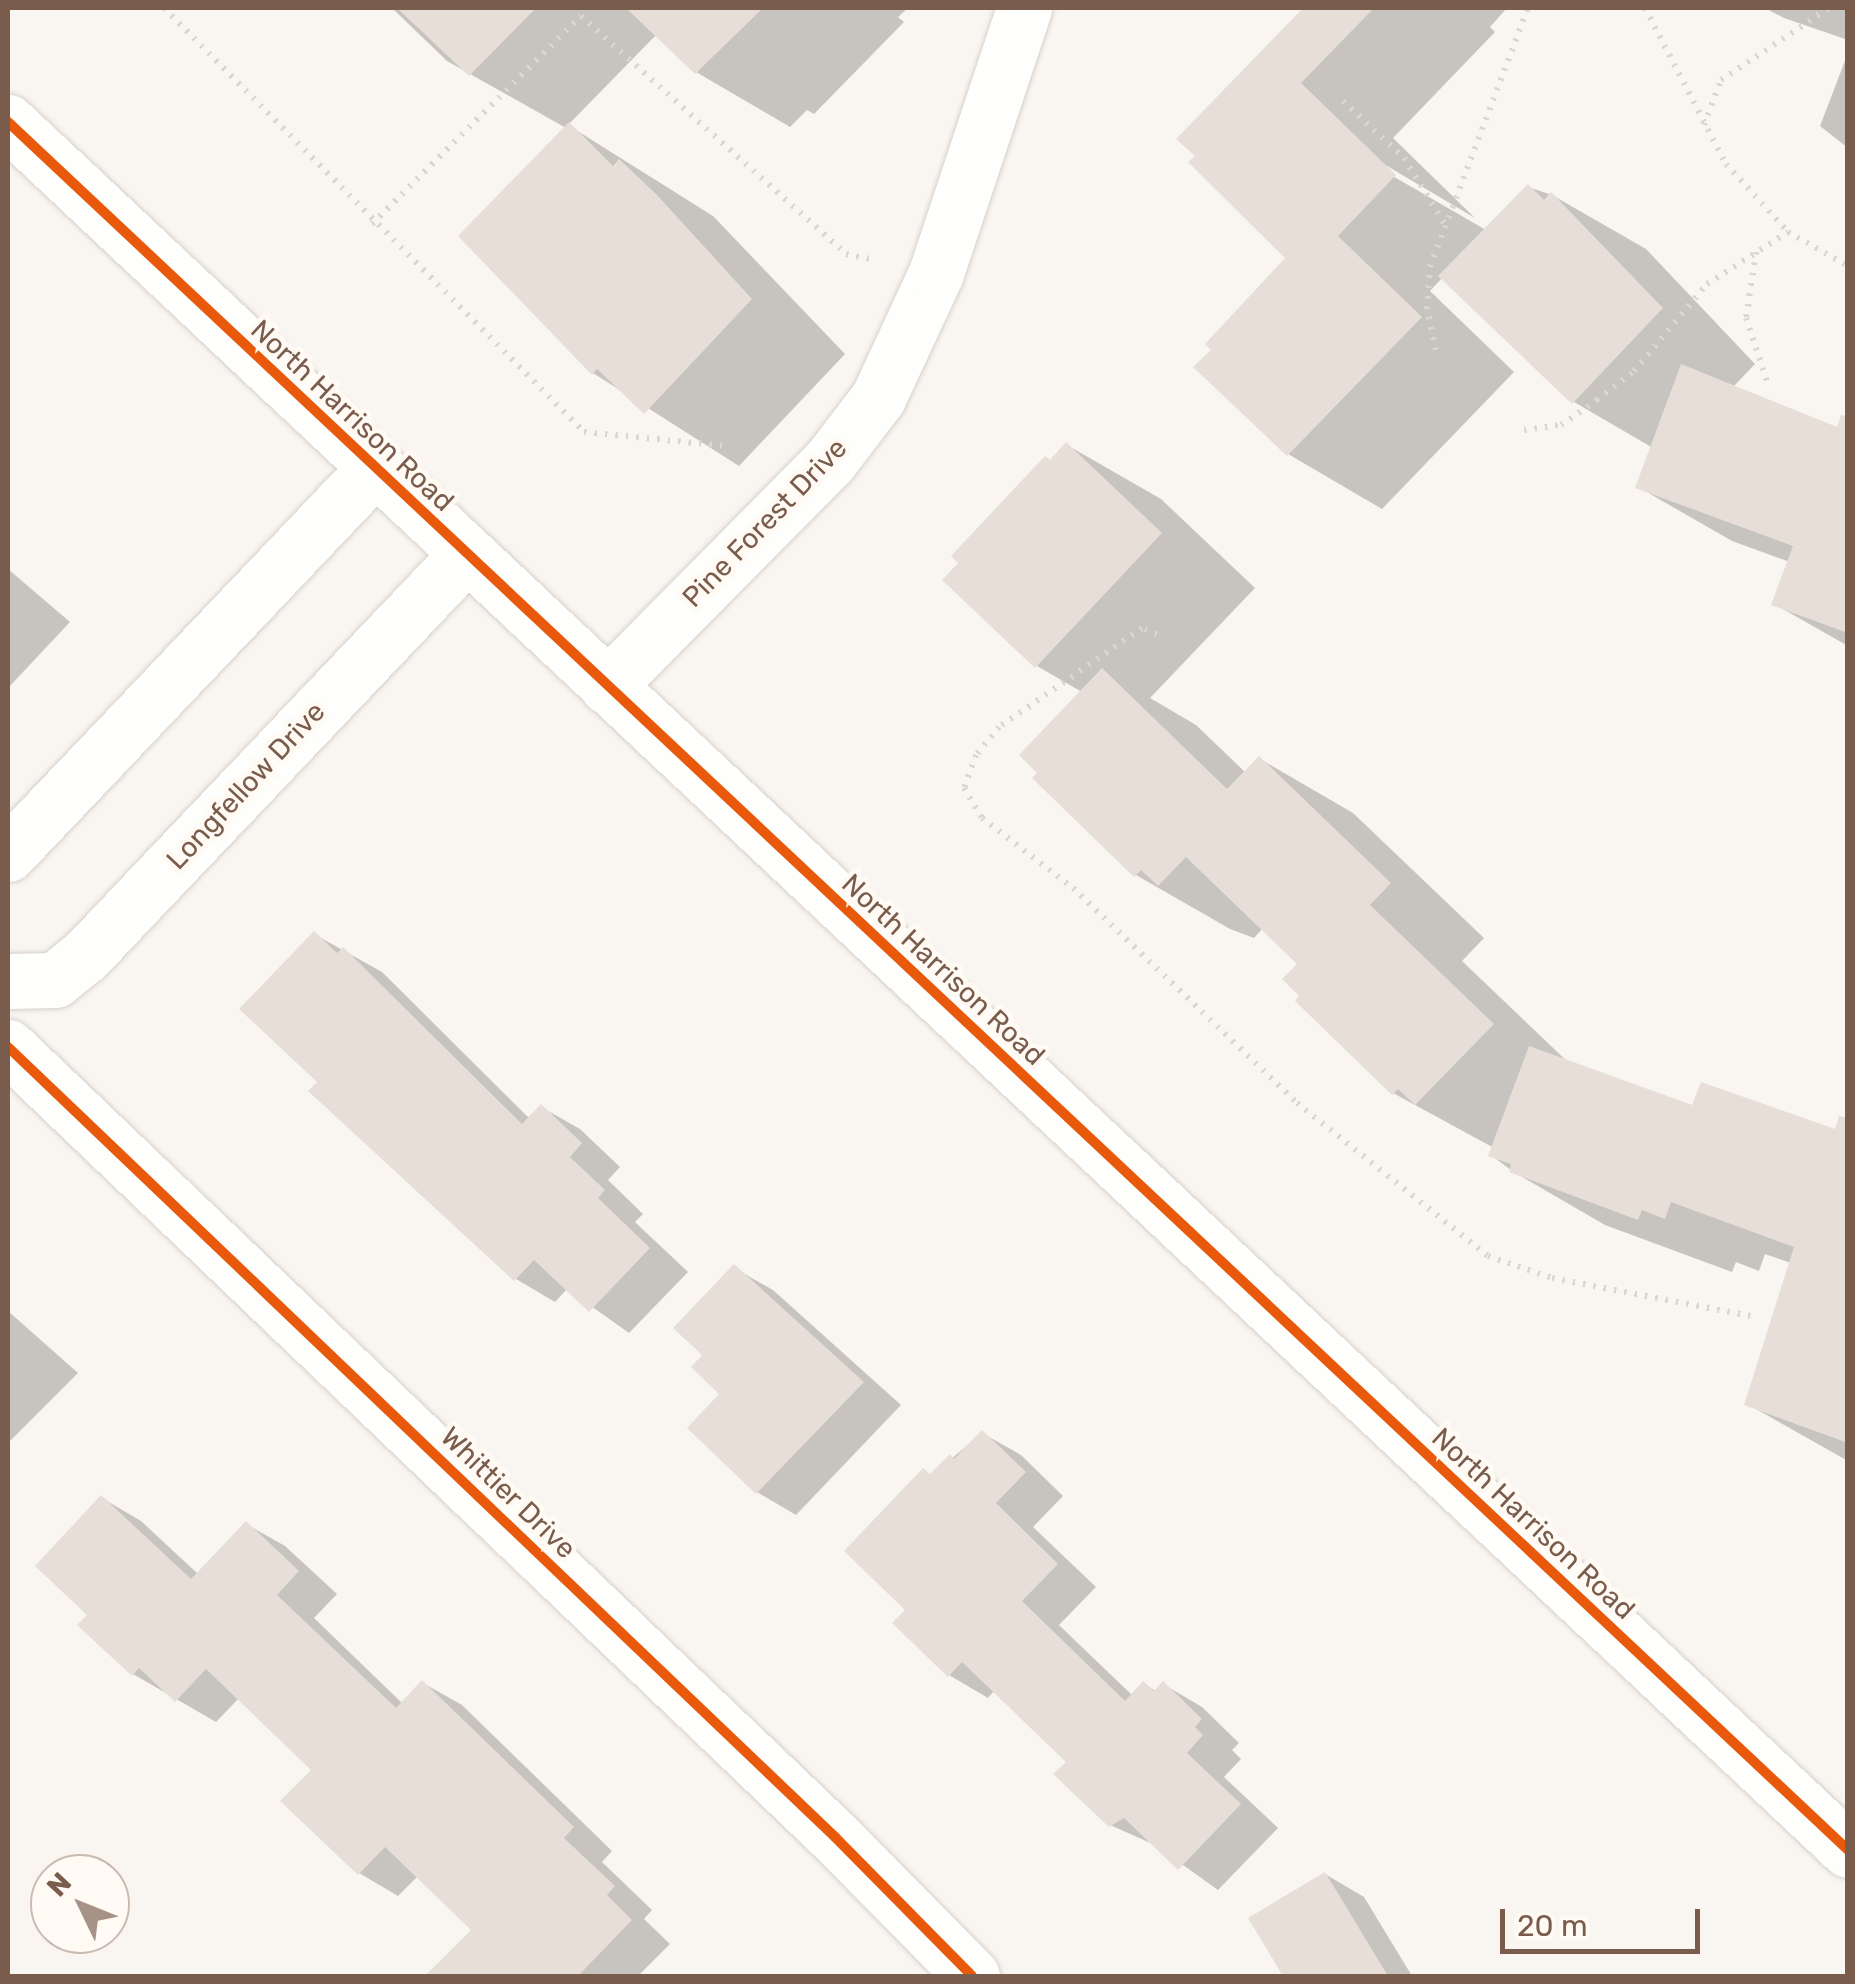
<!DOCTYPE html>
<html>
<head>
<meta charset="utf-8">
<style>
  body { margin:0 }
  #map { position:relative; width:1855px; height:1984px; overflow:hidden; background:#f9f5f0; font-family:Rubik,sans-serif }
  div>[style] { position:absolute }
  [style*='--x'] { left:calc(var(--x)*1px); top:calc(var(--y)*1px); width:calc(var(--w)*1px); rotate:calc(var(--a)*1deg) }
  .shadow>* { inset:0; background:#0003 }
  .building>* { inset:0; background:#e6ded7 }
  .path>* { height:6px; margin-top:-3px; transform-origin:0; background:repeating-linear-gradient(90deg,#dcd5d0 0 2.5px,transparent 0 10.5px) }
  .roads { filter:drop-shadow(0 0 2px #d7d1cb) drop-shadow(0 0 2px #d7d1cb) }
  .street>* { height:55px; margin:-27.5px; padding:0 27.5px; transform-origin:27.5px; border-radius:27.5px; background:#fefefd }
  .secondary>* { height:55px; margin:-27.5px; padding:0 27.5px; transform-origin:27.5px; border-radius:27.5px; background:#fefefd }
  .cycleway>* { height:10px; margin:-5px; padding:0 5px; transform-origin:5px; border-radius:5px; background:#e8590c }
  span { translate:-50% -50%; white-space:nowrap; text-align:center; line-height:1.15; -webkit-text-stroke:10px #fffaf3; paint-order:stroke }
  .street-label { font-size:28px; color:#7a5c4d }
  .frame { position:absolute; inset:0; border:10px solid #7a5c4d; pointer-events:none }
  .north { position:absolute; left:30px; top:1854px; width:100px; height:100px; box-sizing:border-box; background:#fffaf3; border:2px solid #cabbb1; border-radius:50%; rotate:313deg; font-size:28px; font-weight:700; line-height:40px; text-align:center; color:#7a5c4d }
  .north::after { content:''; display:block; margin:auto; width:35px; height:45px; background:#a69286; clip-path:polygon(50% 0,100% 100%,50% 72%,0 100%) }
  .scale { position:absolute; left:1500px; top:1909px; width:200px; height:45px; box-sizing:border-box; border:5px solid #7a5c4d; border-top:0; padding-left:12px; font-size:30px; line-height:35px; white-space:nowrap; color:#7a5c4d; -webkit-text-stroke:8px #fffaf3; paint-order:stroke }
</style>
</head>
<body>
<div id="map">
  <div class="shadow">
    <div style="clip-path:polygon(392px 8px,908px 8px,898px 17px,904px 22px,814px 114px,807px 110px,790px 127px,696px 72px,657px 34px,568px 125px,713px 216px,845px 354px,739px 466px,593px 373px,461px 236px,566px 128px,447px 61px)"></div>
    <div style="clip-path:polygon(1307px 8px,1507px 8px,1490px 27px,1495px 32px,1393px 138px,1475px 218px,1387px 166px,1384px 171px,1486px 230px,1528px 187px,1552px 195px,1646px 249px,1755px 364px,1734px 386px,1848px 434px,1848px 646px,1774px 604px,1790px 562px,1732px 541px,1638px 487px,1653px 448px,1574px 402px,1443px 277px,1430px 291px,1514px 372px,1382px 509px,1288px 454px,1214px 349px,1289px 258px,1180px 139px)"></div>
    <div style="clip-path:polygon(1765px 8px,1848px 8px,1848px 40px,1784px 18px)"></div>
    <div style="clip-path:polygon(1848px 53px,1848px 148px,1820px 126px)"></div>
    <div style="clip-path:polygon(1067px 445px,1161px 499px,1255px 588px,1150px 698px,1196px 725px,1246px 773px,1260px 759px,1353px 813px,1484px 938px,1462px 961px,1570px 1064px,1694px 1108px,1848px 1137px,1848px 1461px,1747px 1404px,1791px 1263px,1765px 1254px,1759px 1271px,1736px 1262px,1732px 1272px,1605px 1225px,1512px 1171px,1491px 1155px,1494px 1148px,1393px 1093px,1303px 996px,1301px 964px,1263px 928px,1254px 938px,1230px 929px,1136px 875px,1082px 692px,1037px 666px,1051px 462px)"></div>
    <div style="clip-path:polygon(8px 569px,70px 622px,8px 688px)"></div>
    <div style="clip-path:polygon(314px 934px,382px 972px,530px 1119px,541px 1107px,580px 1129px,620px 1167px,608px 1180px,643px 1214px,635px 1222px,688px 1272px,629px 1333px,567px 1289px,555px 1302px,516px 1279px,321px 1081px)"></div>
    <div style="clip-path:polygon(734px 1268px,773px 1290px,901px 1405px,796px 1515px,757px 1492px,705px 1355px)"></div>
    <div style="clip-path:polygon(8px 1311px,78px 1373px,8px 1443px)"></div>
    <div style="clip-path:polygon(982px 1433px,1021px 1455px,1063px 1496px,1033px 1527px,1096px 1587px,1059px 1625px,1133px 1696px,1144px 1684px,1156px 1691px,1163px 1684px,1202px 1707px,1239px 1743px,1232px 1750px,1241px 1759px,1224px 1777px,1278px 1828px,1218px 1890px,1155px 1845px,1110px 1825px,1070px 1762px,995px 1690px,988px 1698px,949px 1675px,908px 1610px,931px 1476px)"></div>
    <div style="clip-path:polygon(102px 1498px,141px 1521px,198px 1574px,246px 1524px,285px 1546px,337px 1594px,314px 1618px,403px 1704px,423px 1683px,462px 1705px,612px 1851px,602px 1862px,652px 1910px,644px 1919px,670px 1944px,638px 1976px,466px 1976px,447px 1958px,475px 1930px,418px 1876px,398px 1896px,359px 1873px,314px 1770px,239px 1698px,216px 1722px,133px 1674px,90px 1615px)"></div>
    <div style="clip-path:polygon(1325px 1874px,1364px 1897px,1412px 1976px,1283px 1976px,1251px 1919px)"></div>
  </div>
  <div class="building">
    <div style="clip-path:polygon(397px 8px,536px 8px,469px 76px)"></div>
    <div style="clip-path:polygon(626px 8px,763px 8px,695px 74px)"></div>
    <div style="clip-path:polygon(1303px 8px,1374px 8px,1301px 83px,1396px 175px,1338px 236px,1422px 317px,1287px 456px,1193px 367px,1211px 350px,1205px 344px,1285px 258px,1188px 162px,1195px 156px,1176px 139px)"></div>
    <div style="clip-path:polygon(569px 122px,613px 166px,619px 159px,657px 195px,752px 299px,644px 414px,597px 369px,592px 375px,458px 236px)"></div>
    <div style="clip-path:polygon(1528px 184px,1544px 200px,1551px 192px,1663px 308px,1572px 404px,1438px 276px)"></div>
    <div style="clip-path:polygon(1681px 364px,1837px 427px,1841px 415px,1848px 416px,1848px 633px,1771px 605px,1793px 546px,1635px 488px)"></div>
    <div style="clip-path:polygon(1066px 442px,1162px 533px,1035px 668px,942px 580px,958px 563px,951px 556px,1045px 456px,1050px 460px)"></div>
    <div style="clip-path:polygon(1102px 668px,1227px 789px,1259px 756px,1391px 883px,1370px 905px,1494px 1024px,1415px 1105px,1398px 1089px,1392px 1095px,1295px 1001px,1299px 996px,1282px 979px,1297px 964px,1186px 857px,1158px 886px,1141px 870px,1134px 877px,1032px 778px,1037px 773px,1019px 755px)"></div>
    <div style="clip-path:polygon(314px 931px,337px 953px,343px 947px,522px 1124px,541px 1104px,582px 1143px,570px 1157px,605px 1190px,598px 1198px,650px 1248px,589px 1312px,534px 1260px,514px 1281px,308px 1091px,317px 1082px,239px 1009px)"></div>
    <div style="clip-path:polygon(1529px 1046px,1692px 1105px,1701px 1082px,1835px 1129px,1839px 1116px,1848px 1118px,1848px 1443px,1744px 1405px,1794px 1247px,1671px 1202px,1665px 1219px,1642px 1210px,1638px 1220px,1509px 1172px,1511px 1164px,1488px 1156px)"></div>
    <div style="clip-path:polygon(734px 1264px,864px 1382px,756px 1494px,687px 1428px,719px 1394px,691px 1367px,702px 1355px,673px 1328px)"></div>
    <div style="clip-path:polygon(982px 1430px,1026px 1472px,996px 1503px,1058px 1564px,1022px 1601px,1125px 1701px,1143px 1681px,1154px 1691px,1163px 1681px,1202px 1719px,1195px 1727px,1203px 1735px,1187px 1753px,1241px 1804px,1178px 1870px,1124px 1818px,1109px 1827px,1053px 1774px,1066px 1762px,962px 1662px,948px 1677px,892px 1623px,905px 1610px,844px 1551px,923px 1468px,930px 1474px,950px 1454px,954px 1459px)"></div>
    <div style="clip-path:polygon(101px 1495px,191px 1579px,246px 1521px,299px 1571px,277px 1595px,396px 1708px,422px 1680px,574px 1827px,564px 1838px,615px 1886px,607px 1895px,632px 1920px,578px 1976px,425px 1976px,471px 1930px,385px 1847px,358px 1875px,280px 1801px,311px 1770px,206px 1669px,175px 1702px,139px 1668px,132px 1676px,77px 1625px,87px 1615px,35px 1566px)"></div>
    <div style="clip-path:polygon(1325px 1872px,1388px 1976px,1283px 1976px,1248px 1918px)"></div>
  </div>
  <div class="path">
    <div style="--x:164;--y:8;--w:597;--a:45.27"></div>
    <div style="--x:584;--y:432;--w:143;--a:5.6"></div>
    <div style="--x:1645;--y:8;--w:176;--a:62.6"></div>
    <div style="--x:1726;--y:164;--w:92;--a:47.6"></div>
    <div style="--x:1788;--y:232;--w:69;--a:29.5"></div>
    <div style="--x:1343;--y:101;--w:83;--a:43.1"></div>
    <div style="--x:1404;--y:158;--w:80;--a:58.3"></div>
    <div style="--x:1704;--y:125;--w:48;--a:-69.3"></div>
    <div style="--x:1721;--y:80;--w:130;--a:-33.7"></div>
    <div style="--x:372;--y:224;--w:295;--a:-44.9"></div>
    <div style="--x:581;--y:16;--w:356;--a:41.9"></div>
    <div style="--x:846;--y:254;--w:29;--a:12"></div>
    <div style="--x:1756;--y:252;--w:67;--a:98.6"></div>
    <div style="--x:1746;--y:318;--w:66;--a:71.6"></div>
    <div style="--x:1436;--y:350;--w:42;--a:-102.4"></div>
    <div style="--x:1427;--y:309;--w:42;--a:-85.9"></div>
    <div style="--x:1430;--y:267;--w:277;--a:-69.3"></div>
    <div style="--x:1524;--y:430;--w:37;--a:-8"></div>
    <div style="--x:1561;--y:425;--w:44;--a:-34.8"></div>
    <div style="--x:1597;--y:400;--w:47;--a:-38.1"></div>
    <div style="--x:1634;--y:371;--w:114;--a:-50"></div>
    <div style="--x:1707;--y:284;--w:96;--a:-32.7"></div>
    <div style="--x:1157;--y:634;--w:16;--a:-158"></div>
    <div style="--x:1142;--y:628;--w:174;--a:145.3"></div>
    <div style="--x:999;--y:727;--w:36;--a:129"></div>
    <div style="--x:976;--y:755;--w:35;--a:110"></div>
    <div style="--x:964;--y:788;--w:35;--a:59"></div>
    <div style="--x:982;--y:818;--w:115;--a:37.6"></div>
    <div style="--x:1073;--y:888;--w:310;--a:43.8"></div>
    <div style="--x:1297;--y:1103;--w:245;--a:38.7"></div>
    <div style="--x:1488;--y:1256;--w:68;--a:19"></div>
    <div style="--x:1552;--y:1278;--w:208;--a:10.8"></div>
  </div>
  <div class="roads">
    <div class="street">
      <div style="--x:607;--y:686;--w:315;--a:-45.3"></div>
      <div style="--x:829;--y:462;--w:81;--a:-52.6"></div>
      <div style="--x:878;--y:398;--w:138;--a:-65.1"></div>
      <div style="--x:936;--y:273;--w:279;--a:-71.6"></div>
      <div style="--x:8;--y:854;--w:533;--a:-46.45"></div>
      <div style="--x:8;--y:981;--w:47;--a:-1.2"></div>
      <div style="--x:55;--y:980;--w:38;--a:-39"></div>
      <div style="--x:85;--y:956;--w:555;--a:-46.46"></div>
      <div style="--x:8;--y:1047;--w:1144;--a:43.69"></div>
      <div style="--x:835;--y:1837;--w:195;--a:45.4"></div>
    </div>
    <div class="secondary">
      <div style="--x:8;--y:122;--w:2524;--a:43.2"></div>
    </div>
  </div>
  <div class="cycleway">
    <div style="--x:8;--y:122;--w:2524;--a:43.2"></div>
    <div style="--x:8;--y:1047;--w:1144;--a:43.69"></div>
    <div style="--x:835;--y:1837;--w:195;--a:45.4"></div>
  </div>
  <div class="street-label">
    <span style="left:352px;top:416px;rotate:43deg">North Harrison Road</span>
    <span style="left:765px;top:523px;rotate:-46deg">Pine Forest Drive</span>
    <span style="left:246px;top:786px;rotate:-47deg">Longfellow Drive</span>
    <span style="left:943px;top:970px;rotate:43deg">North Harrison Road</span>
    <span style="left:508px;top:1493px;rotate:44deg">Whittier Drive</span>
    <span style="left:1533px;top:1524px;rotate:43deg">North Harrison Road</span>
  </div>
  <div class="frame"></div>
  <div class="north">N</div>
  <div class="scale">20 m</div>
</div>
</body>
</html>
